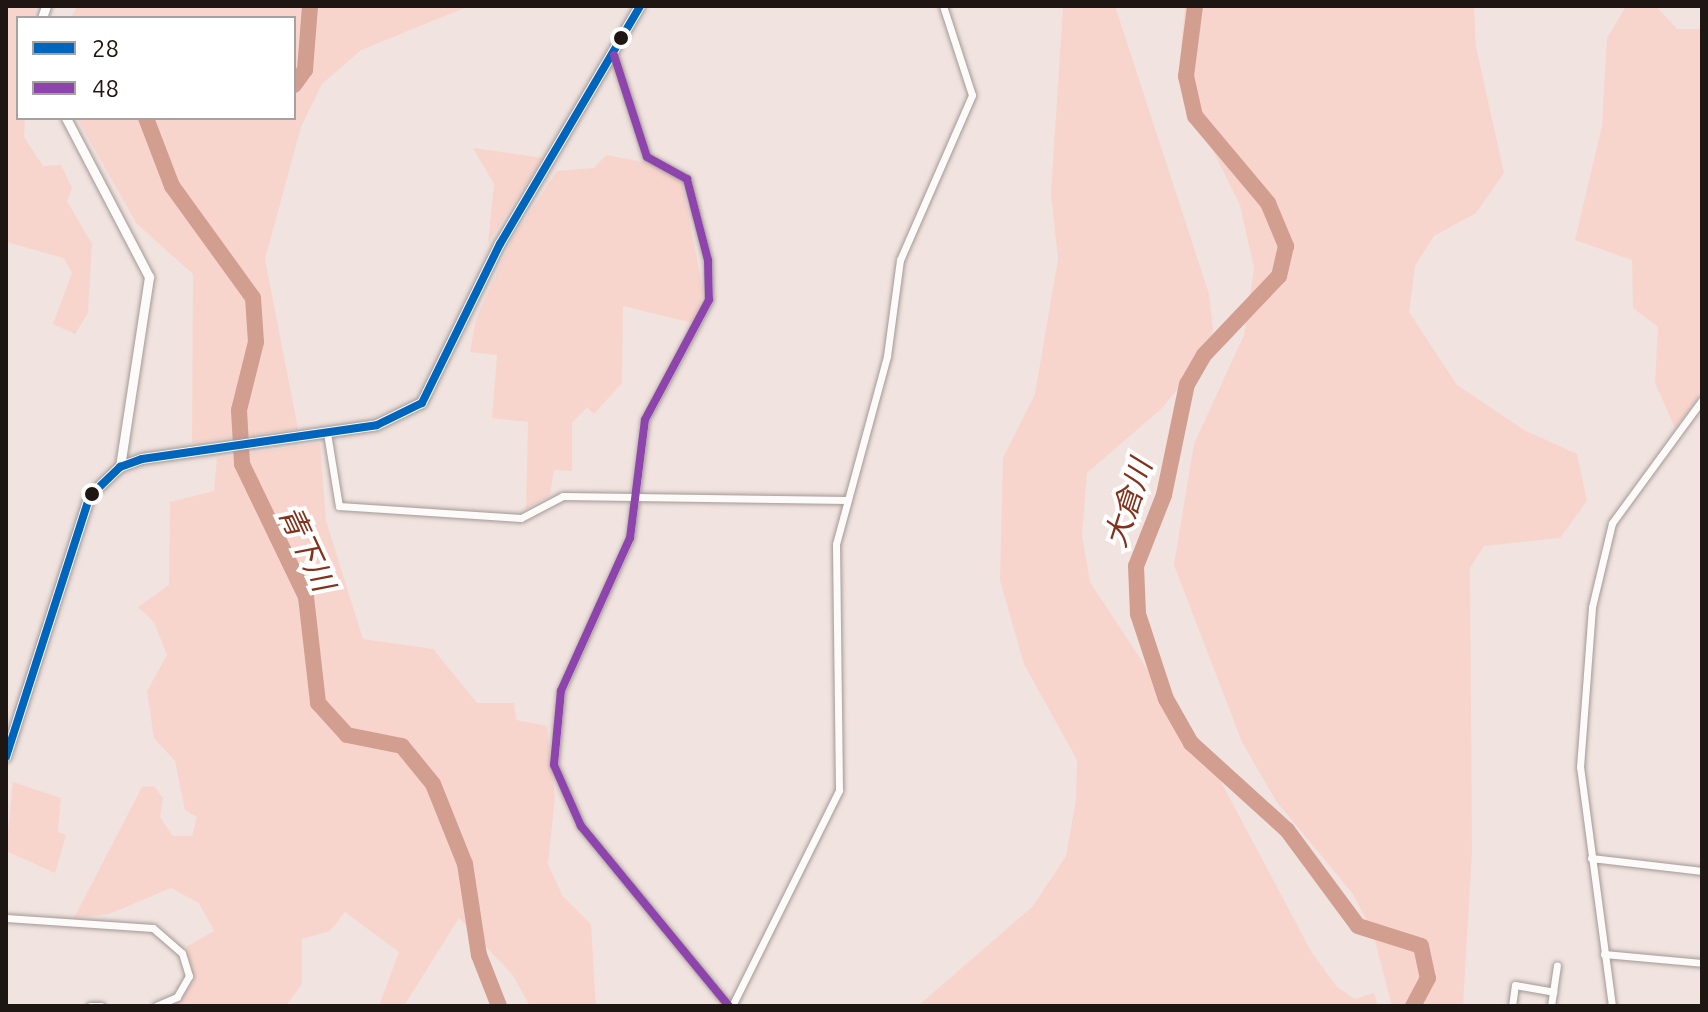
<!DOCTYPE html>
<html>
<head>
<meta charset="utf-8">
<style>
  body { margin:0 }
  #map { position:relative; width:1708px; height:1012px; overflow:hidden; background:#f1e3df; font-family:Ubuntu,"Noto Sans JP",sans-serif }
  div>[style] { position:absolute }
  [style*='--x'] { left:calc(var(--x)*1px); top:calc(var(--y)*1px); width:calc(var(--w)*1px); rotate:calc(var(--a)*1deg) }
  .green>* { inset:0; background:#f8d5cc }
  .river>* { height:16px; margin:-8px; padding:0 8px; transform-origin:8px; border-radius:8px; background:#d29e90 }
  .roads { filter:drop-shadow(0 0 2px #a39996) drop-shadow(0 0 2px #a39996) }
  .minor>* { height:7px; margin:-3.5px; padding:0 3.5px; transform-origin:3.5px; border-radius:3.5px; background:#fdfbfa }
  .tertiary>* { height:9px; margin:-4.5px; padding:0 4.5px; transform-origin:4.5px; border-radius:4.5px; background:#fdfbfa }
  .secondary>* { height:10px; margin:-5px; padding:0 5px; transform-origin:5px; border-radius:5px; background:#fdfbfa }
  .bus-1>* { height:8px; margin:-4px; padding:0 4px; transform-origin:4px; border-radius:4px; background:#0065bd }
  .bus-2>* { height:8px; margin:-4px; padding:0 4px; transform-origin:4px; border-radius:4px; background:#8e44ad }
  .dots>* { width:22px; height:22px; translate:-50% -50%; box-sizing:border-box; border:4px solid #fff; border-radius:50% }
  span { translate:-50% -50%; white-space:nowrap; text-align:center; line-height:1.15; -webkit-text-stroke:8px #fff; paint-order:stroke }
  .water-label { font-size:30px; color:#83321b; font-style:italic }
  .frame { position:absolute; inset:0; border:8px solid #1e1613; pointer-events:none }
  .legend { position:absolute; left:16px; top:16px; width:280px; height:104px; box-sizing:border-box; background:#fff; border:2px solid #a5a2a1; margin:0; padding:10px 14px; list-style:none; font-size:24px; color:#1e1613 }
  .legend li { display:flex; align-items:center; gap:16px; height:40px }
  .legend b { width:40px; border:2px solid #a5a2a1 }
</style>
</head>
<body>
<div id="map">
  <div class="green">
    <div style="clip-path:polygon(6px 6px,36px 6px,33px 18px,18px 18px,18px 118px,25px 118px,24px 137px,43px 166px,61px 165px,72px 188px,67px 201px,92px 244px,88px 313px,75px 334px,53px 324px,72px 273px,64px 258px,6px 242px)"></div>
    <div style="clip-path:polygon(77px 6px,469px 6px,361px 50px,322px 84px,301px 127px,265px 259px,298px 429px,192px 443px,193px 274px,136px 223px,77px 118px,294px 118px,294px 18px,71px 18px)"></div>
    <div style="clip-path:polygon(1063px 6px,1115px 6px,1209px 294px,1213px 329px,1205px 356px,1161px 409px,1087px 473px,1082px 535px,1090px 582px,1219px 778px,1312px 953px,1337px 987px,1355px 999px,1374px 993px,1378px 1006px,918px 1006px,1033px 906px,1066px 856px,1076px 800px,1077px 760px,1024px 664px,1000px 580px,1003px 458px,1035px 394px,1058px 259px,1051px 194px)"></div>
    <div style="clip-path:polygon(1185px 6px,1474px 6px,1476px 47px,1504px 173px,1476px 213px,1434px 236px,1415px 266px,1409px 312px,1457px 385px,1524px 430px,1577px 454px,1587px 501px,1560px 538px,1484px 546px,1470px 568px,1472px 851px,1463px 1006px,1392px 1006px,1373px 933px,1353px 894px,1276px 801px,1242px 742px,1174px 565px,1194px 444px,1244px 335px,1254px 268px,1240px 205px,1178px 80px)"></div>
    <div style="clip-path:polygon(1626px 6px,1656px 6px,1677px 29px,1702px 29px,1702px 393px,1675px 428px,1655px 383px,1658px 327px,1633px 308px,1632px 260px,1575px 240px,1602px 126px,1607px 38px)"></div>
    <div style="clip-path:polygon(473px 148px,543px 158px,488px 243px,494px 184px)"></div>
    <div style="clip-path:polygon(606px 155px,648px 163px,682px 182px,703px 290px,697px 324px,623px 306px,622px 383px,594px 414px,587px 407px,572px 423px,572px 471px,554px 470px,550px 495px,526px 509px,528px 422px,492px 418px,497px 355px,470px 352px,476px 319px,512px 239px,557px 171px,594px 168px)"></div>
    <div style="clip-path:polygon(320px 443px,326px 521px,363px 639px,433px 649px,477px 703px,514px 703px,516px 720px,547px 726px,555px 797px,548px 864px,562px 895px,591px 924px,596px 1006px,530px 1006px,512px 974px,459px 918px,404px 1006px,379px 1006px,399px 952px,345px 912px,330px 931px,302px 939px,302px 984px,286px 1006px,172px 1006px,194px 982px,186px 947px,214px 931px,199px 903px,171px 888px,109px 914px,74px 918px,142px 787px,154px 786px,163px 798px,160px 817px,173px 836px,192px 836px,197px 817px,185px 810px,175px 761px,154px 738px,147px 691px,167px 655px,154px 622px,138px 607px,169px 585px,170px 502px,214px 491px,217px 458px)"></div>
    <div style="clip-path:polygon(13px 782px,61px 798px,58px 832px,66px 835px,55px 873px,6px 851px)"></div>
  </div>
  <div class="river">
    <div style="--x:1195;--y:6;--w:71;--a:97.3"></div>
    <div style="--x:1186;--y:76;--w:41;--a:77.3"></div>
    <div style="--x:1195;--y:116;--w:114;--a:50"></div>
    <div style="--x:1268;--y:203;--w:47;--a:67.3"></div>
    <div style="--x:1286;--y:246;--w:31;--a:103"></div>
    <div style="--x:1279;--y:276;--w:109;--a:133.5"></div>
    <div style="--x:1204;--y:355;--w:34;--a:120"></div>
    <div style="--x:1187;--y:384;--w:113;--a:101.7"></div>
    <div style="--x:1164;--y:495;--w:76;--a:111.5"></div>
    <div style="--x:1136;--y:566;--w:48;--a:87.6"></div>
    <div style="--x:1138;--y:614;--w:89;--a:71.8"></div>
    <div style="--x:1166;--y:699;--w:51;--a:60.4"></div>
    <div style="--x:1191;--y:743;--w:130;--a:42.2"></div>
    <div style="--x:1287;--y:830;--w:119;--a:53.5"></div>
    <div style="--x:1358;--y:926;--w:66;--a:17.6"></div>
    <div style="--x:1421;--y:946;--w:33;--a:78"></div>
    <div style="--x:1428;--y:978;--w:32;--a:118"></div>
    <div style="--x:294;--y:85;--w:19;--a:-54"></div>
    <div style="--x:305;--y:70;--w:64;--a:-85.5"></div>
    <div style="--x:146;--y:118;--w:73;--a:69.1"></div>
    <div style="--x:172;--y:186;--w:138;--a:54.1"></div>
    <div style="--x:253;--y:298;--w:44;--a:86.1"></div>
    <div style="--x:256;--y:342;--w:70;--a:104"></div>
    <div style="--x:239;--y:410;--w:54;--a:86.8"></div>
    <div style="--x:242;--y:464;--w:148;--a:64.3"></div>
    <div style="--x:306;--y:597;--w:107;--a:83.5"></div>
    <div style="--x:318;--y:703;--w:43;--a:47.8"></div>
    <div style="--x:347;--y:735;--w:56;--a:11.3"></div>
    <div style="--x:402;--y:746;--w:49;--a:50.8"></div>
    <div style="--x:433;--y:784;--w:86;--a:68.2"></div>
    <div style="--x:465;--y:864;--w:92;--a:81.3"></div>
    <div style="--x:479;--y:955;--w:55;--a:68.6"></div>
  </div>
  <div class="roads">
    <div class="minor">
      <div style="--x:614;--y:55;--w:107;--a:72.1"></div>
      <div style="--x:647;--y:157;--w:46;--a:28.8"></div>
      <div style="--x:687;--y:179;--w:84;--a:75.5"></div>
      <div style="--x:708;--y:260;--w:40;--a:88.6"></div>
      <div style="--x:709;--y:300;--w:136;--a:118.1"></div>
      <div style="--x:645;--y:420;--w:119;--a:97.2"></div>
      <div style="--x:630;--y:538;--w:168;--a:114.3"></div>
      <div style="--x:561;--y:691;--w:74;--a:95.4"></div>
      <div style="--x:554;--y:765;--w:67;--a:66.1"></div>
      <div style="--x:581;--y:826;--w:233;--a:50.6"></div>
      <div style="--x:327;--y:433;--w:74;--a:80.7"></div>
      <div style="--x:339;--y:506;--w:182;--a:3.8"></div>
      <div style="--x:521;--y:518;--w:47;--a:-27.6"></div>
      <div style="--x:563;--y:496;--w:284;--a:0.8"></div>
      <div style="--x:1591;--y:858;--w:112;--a:6.7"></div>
      <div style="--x:6;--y:918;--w:147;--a:3.9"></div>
      <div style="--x:153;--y:928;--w:38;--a:41"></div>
      <div style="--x:182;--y:953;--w:24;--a:73"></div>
      <div style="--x:189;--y:976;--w:24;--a:120"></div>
      <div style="--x:177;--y:997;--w:23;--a:157"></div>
      <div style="--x:1604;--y:954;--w:98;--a:5.2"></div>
      <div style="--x:90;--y:1006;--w:11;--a:0"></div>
      <div style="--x:732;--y:1006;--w:241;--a:-63.6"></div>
      <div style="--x:839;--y:790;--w:246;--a:-90.7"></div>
      <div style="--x:836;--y:544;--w:195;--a:-74.8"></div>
      <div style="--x:887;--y:356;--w:97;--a:-82.3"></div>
      <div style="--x:900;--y:260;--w:180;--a:-66.4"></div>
      <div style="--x:972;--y:95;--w:94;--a:-108"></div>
      <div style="--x:1512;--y:1006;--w:21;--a:-82"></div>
      <div style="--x:1515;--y:985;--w:39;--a:10"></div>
      <div style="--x:1551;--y:1006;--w:41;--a:-81.7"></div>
      <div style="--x:1612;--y:1006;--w:241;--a:-97.6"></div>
      <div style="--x:1580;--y:767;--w:160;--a:-85.7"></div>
      <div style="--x:1592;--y:607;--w:86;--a:-76.6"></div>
      <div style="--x:1612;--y:523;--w:152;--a:-53.8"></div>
    </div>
    <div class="tertiary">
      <div style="--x:42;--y:18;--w:13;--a:-72"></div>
      <div style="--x:66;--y:118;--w:179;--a:62.4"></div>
      <div style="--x:149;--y:277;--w:192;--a:98.7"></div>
    </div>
    <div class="secondary">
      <div style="--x:6;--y:757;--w:274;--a:-72.2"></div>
      <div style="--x:90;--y:496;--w:42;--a:-44"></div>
      <div style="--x:120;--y:467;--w:23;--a:-20"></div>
      <div style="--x:142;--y:459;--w:237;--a:-8.2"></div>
      <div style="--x:377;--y:425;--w:50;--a:-26.1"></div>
      <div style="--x:422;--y:403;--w:177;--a:-63.9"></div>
      <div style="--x:500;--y:244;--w:276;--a:-59.5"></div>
    </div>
  </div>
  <div class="bus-1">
    <div style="--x:6;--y:757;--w:274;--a:-72.2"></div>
    <div style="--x:90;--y:496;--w:42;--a:-44"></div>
    <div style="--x:120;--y:467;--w:23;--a:-20"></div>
    <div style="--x:142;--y:459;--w:237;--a:-8.2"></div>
    <div style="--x:377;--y:425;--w:50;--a:-26.1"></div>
    <div style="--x:422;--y:403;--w:177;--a:-63.9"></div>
    <div style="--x:500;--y:244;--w:276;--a:-59.5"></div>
  </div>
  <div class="bus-2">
    <div style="--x:614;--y:55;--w:107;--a:72.1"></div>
    <div style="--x:647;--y:157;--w:46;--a:28.8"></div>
    <div style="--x:687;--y:179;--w:84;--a:75.5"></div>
    <div style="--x:708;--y:260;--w:40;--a:88.6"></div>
    <div style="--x:709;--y:300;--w:136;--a:118.1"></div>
    <div style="--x:645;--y:420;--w:119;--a:97.2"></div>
    <div style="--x:630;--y:538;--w:168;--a:114.3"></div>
    <div style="--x:561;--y:691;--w:74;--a:95.4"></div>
    <div style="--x:554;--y:765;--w:67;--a:66.1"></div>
    <div style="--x:581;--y:826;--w:233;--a:50.6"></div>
  </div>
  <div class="dots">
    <div style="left:621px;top:38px;background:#1e1613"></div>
    <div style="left:92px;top:494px;background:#1e1613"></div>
  </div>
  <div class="water-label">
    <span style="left:1128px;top:503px;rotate:-72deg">大倉川</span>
    <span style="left:307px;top:548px;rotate:65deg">青下川</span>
  </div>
  <div class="frame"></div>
  <ul class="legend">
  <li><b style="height:10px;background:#0065bd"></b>28</li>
  <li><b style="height:10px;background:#8e44ad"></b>48</li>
  </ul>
</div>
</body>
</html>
